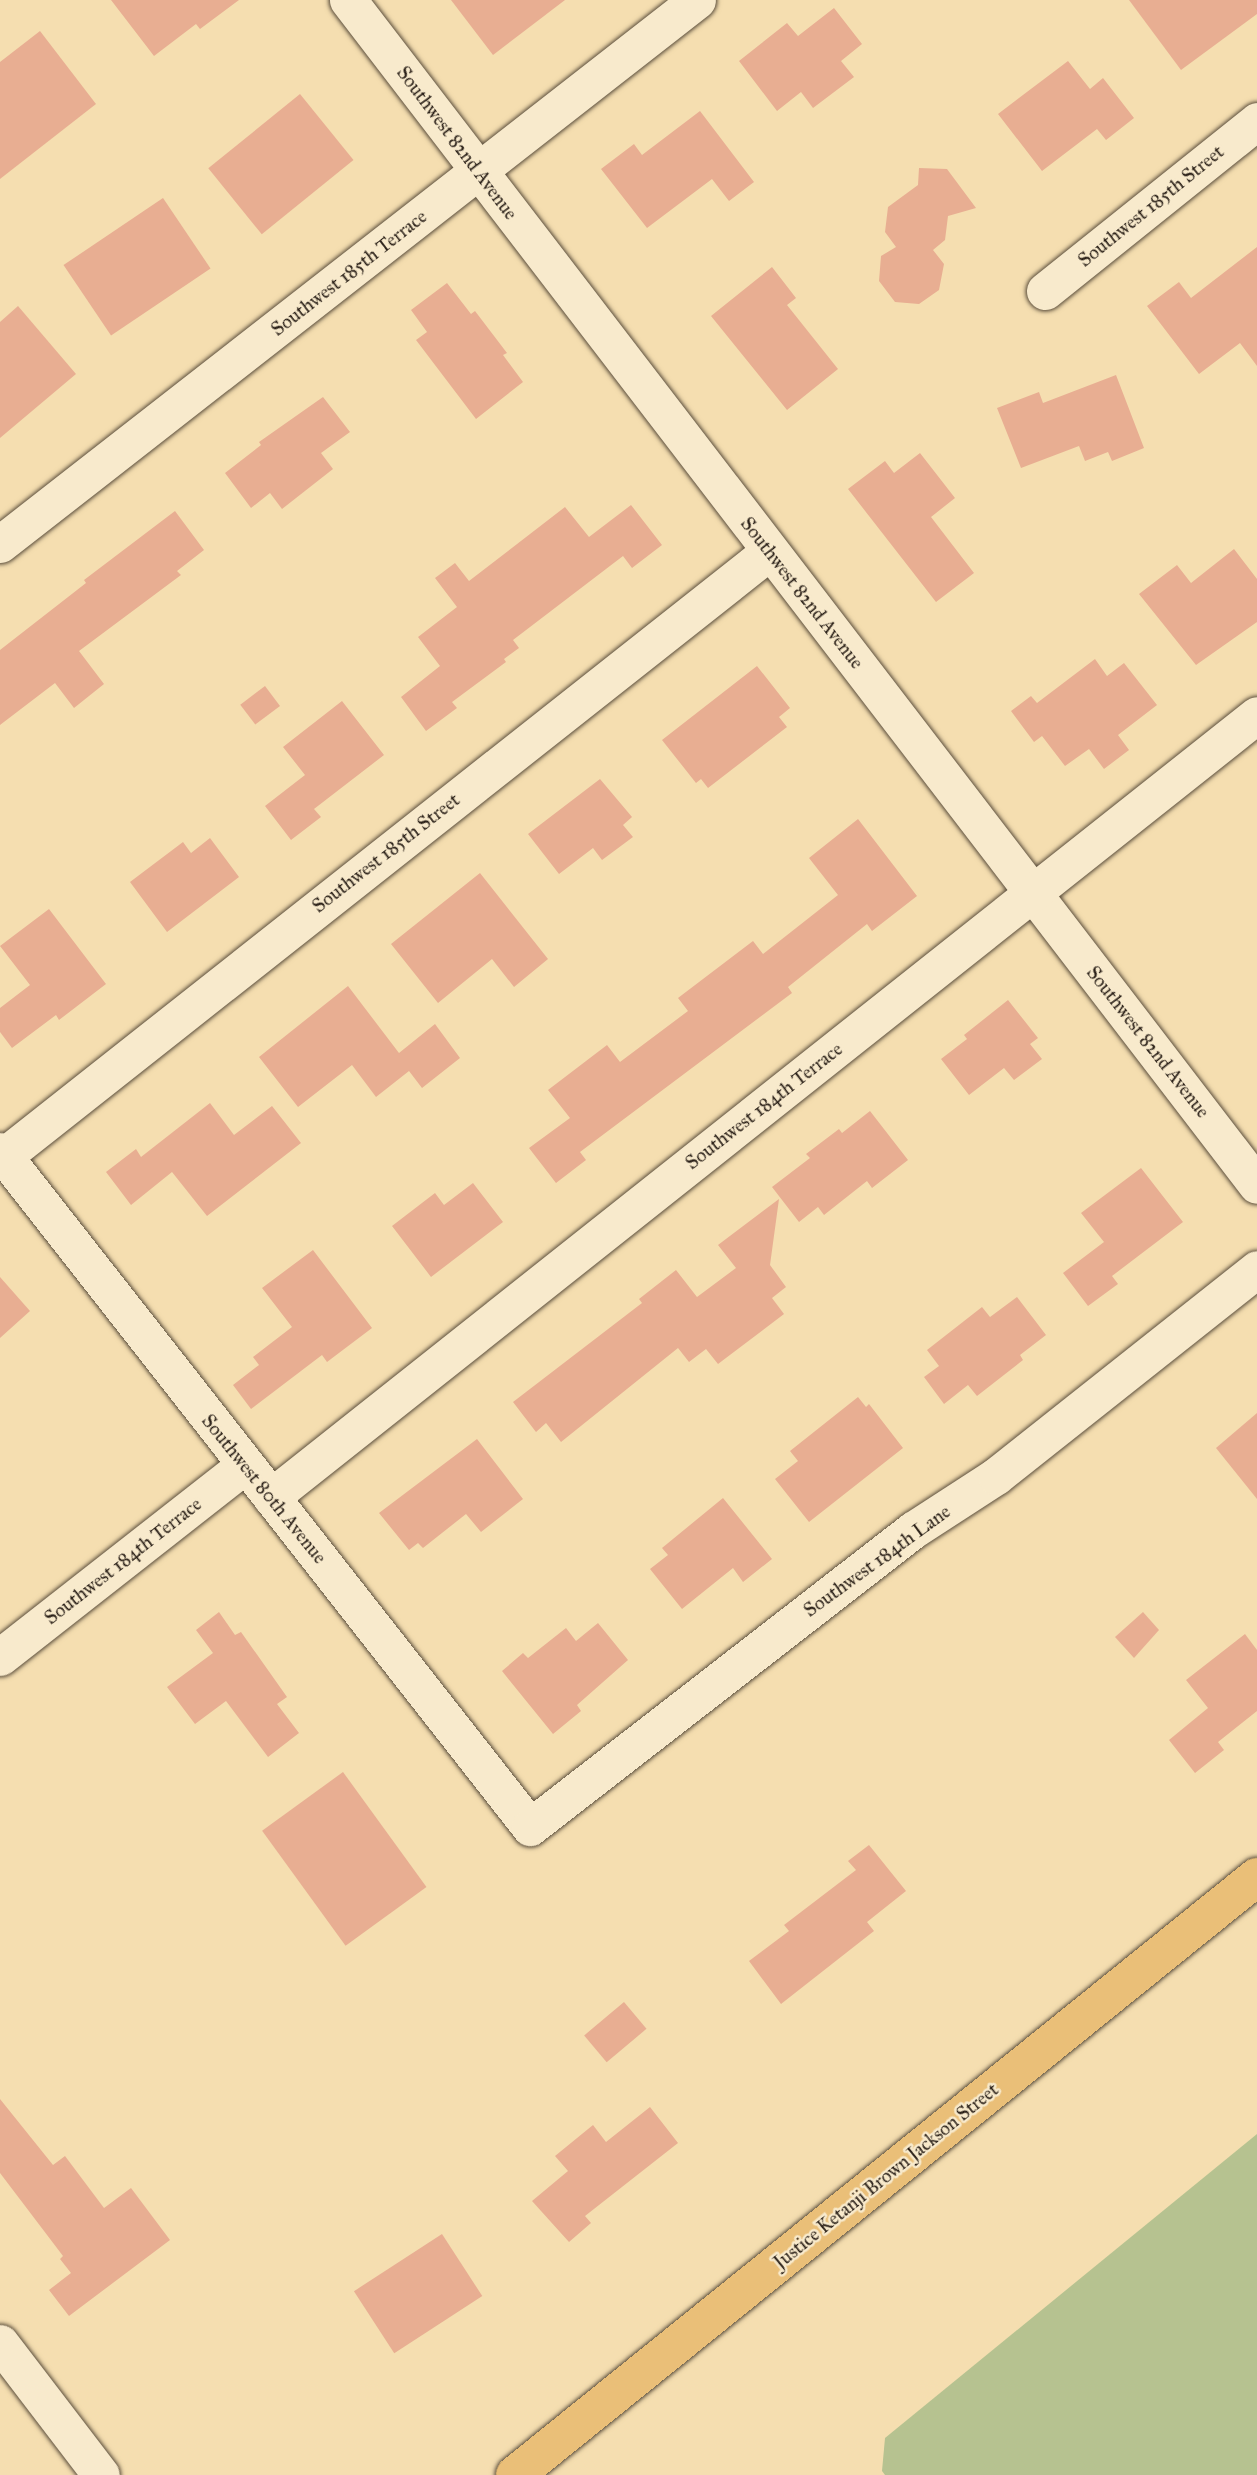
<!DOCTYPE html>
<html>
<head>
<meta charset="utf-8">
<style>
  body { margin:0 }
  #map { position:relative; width:1257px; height:2475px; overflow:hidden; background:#f5deb0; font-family:"IM FELL Great Primer",serif }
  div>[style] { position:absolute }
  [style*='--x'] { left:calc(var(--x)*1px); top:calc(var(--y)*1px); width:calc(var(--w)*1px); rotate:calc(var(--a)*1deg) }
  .green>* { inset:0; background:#b6c290 }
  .building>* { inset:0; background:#e8ae92; transform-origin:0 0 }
  .roads { filter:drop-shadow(0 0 2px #5b4e3c) drop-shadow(0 0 2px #5b4e3c) }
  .minor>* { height:37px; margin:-18.5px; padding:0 18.5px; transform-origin:18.5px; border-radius:18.5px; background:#f8eacc }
  .major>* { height:38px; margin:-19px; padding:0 19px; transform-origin:19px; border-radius:19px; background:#eabf78 }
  span { translate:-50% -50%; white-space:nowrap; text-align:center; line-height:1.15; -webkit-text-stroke:5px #f8eacc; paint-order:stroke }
  .street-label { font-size:19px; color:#281e16 }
</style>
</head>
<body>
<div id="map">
  <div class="green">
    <div style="clip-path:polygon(1257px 2134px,1257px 2475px,885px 2475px,882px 2471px,885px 2438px)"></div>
  </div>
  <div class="building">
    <div style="clip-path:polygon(111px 0,239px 0,200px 29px,196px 24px,154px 56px)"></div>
    <div style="clip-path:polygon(451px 0,565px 0,493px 55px)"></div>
    <div style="clip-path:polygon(1129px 0,1257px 0,1257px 14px,1181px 70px)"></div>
    <div style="clip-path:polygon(834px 8px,862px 44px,841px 61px,854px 77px,813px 108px,801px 92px,777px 111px,739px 61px,787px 23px,798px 36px)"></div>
    <div style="clip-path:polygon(40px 31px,96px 104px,0 179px,0 62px)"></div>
    <div style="clip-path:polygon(1068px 61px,1090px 89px,1103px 78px,1134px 118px,1106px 140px,1097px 129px,1042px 171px,998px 114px)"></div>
    <div style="left:300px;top:94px;width:85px;height:118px;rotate:51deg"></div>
    <div style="clip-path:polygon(700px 111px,754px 182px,729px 201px,712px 179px,647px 228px,601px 169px,634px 144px,642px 155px)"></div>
    <div style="clip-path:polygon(919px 168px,947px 169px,976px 208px,948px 216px,945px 240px,933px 250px,944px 264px,939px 290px,919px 304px,895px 302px,879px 281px,881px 256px,896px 247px,885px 232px,888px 207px,918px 185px)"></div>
    <div style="left:163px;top:198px;width:85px;height:120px;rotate:56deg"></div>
    <div style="clip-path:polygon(1257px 247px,1257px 366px,1240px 343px,1199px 374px,1147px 306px,1179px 282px,1191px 298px)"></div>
    <div style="clip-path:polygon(772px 267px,796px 298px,787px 305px,838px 369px,787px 410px,711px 316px)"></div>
    <div style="clip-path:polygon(447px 283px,471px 314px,475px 311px,507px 353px,503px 355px,523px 382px,476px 419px,416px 340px,427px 332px,411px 310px)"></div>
    <div style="clip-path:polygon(18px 306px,76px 374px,0 438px,0 322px)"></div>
    <div style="clip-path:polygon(1116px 375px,1144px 448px,1112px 461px,1108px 452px,1085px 461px,1079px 446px,1021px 468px,997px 408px,1039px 392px,1043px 403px)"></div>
    <div style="clip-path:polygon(323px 397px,350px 432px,321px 453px,333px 469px,282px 509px,270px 493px,251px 508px,225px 473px,261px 445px,259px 442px)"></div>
    <div style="clip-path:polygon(920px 453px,955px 498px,931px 517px,974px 573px,936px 602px,848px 489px,885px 461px,894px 473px)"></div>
    <div style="clip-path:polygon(631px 505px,662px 545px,632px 568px,623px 556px,513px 640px,519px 648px,504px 659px,506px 662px,452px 702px,457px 708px,426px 731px,401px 697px,440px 666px,418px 637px,457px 607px,435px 578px,455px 563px,469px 581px,565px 507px,589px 537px)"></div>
    <div style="clip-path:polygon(175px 511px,204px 550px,177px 571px,181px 575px,79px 651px,104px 684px,74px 708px,55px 683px,0 725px,0 650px,86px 583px,84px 580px)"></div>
    <div style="clip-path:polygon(1234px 549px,1257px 579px,1257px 622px,1196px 665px,1139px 594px,1177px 565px,1191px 583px)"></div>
    <div style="clip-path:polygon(1095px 659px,1107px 676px,1124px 663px,1157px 705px,1118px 735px,1129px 750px,1104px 769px,1089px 749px,1065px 766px,1042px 736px,1034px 742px,1011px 711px,1031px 696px,1037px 703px)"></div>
    <div style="clip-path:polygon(757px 666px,790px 708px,779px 717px,787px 727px,708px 788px,701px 779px,696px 783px,662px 740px)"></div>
    <div style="left:265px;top:686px;width:25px;height:31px;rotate:53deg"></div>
    <div style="clip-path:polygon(342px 701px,384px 755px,314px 809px,321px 817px,291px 840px,265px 806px,305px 775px,283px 747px)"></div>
    <div style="clip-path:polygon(600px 779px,632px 817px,623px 825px,633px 837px,602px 860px,593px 848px,559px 874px,528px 834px)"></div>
    <div style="clip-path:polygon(858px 819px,917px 896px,872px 931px,867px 924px,788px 987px,792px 993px,580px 1152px,586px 1160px,556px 1183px,529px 1148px,570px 1118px,548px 1090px,607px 1045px,620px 1062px,688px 1011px,678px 998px,753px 941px,763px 954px,838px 895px,809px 858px)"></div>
    <div style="clip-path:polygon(210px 838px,239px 877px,167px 932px,130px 882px,183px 842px,191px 853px)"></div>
    <div style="clip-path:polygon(480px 873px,548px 959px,514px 987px,492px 959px,438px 1003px,391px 944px)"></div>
    <div style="clip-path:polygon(49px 909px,106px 984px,59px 1020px,56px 1015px,12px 1048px,0 1032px,0 1008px,30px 985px,0 946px)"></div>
    <div style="clip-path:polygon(348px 986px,399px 1053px,435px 1024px,460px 1058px,422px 1088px,409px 1071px,376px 1097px,352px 1065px,298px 1107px,259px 1057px)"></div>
    <div style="clip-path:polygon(1008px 1000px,1038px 1038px,1030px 1044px,1042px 1059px,1014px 1080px,1004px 1068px,969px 1095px,941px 1059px,967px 1039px,964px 1035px)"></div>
    <div style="clip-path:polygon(210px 1103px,234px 1135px,272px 1106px,301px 1143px,207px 1216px,172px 1172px,131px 1205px,106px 1172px,136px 1149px,141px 1157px)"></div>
    <div style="clip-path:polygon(870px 1111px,908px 1160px,872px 1188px,867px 1181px,824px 1215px,818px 1207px,799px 1222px,772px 1187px,810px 1158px,806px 1154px,839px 1129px,842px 1133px)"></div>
    <div style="clip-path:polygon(1141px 1168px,1183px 1222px,1112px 1276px,1118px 1284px,1088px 1306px,1063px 1273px,1104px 1242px,1081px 1213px)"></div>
    <div style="clip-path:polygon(473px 1183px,503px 1222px,431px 1277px,392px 1226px,435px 1193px,444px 1205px)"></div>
    <div style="clip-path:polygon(779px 1199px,770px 1265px,786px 1287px,772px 1298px,784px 1314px,718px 1364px,706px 1349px,689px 1362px,678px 1348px,561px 1442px,546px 1423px,536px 1432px,513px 1402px,642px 1303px,639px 1299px,676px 1270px,697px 1297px,736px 1268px,718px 1245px)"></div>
    <div style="clip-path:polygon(313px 1250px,372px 1328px,327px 1362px,322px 1355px,251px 1409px,233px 1385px,259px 1365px,253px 1357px,292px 1327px,262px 1288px)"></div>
    <div style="clip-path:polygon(0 1277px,30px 1311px,0 1338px)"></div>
    <div style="clip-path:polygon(1017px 1297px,1046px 1335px,1020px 1355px,1023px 1360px,977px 1396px,968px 1385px,944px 1404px,924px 1377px,939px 1366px,927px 1350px,982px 1307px,990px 1317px)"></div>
    <div style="clip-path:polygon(858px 1397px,866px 1407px,869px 1404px,903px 1448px,809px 1522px,775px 1479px,798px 1461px,790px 1451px)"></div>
    <div style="clip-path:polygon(1257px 1413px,1257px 1499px,1216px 1448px)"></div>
    <div style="clip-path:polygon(477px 1439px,523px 1499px,481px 1532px,466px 1514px,423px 1548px,418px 1543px,409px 1550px,379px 1513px)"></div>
    <div style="clip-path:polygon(723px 1498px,772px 1559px,743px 1582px,733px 1568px,682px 1609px,650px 1569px,668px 1555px,662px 1548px)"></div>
    <div style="clip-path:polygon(219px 1612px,235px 1635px,241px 1632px,287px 1697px,277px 1704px,299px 1733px,268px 1757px,226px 1701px,195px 1724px,167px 1687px,213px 1653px,196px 1630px)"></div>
    <div style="clip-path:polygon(1143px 1612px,1159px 1630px,1134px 1658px,1115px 1637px)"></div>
    <div style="clip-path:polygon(598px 1623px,628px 1660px,577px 1705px,581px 1711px,553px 1734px,502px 1671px,523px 1653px,528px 1658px,566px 1628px,576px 1641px)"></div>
    <div style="clip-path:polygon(1245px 1634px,1257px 1650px,1257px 1711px,1218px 1742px,1224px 1750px,1195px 1773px,1169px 1740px,1208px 1708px,1186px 1680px)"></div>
    <div style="left:343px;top:1772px;width:142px;height:100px;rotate:54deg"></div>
    <div style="clip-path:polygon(869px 1845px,906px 1891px,867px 1922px,874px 1931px,781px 2004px,749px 1961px,789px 1931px,784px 1925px,856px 1870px,848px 1861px)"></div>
    <div style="left:624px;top:2002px;width:35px;height:52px;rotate:50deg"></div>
    <div style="clip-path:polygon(0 2099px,53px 2165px,65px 2156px,104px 2208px,131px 2188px,170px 2240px,69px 2316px,49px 2290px,71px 2273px,60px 2259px,63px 2256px,0 2173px)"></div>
    <div style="clip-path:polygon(650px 2107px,678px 2143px,585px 2216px,591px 2223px,569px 2242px,532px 2201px,568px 2171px,555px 2156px,593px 2125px,606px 2142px)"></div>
    <div style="left:442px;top:2234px;width:74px;height:105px;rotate:57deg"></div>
  </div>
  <div class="roads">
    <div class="minor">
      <div style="--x:348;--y:0;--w:1493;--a:52.51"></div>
      <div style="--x:1045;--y:291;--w:272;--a:-38.7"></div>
      <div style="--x:0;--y:544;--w:884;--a:-37.97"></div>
      <div style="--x:0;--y:1151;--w:859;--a:51.9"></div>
      <div style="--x:530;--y:1827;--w:485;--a:-37.8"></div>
      <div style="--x:913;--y:1530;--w:99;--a:-33"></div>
      <div style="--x:996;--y:1476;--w:333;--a:-38.4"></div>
      <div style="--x:4;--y:1156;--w:976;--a:-38.3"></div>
      <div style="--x:271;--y:1497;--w:1258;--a:-38.42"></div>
      <div style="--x:0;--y:1657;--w:311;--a:-38.1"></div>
      <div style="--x:0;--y:2343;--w:166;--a:52.6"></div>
    </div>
    <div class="major">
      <div style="--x:515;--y:2475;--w:953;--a:-38.87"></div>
    </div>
  </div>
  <div class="street-label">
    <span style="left:457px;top:143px;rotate:53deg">Southwest 82nd Avenue</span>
    <span style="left:1151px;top:206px;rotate:-39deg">Southwest 185th Street</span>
    <span style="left:349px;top:273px;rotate:-38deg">Southwest 185th Terrace</span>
    <span style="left:802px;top:593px;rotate:52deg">Southwest 82nd Avenue</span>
    <span style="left:386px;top:853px;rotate:-38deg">Southwest 185th Street</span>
    <span style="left:1148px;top:1042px;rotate:52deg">Southwest 82nd Avenue</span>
    <span style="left:764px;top:1106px;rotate:-38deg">Southwest 184th Terrace</span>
    <span style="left:264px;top:1489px;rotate:51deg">Southwest 80th Avenue</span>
    <span style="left:123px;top:1561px;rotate:-38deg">Southwest 184th Terrace</span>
    <span style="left:877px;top:1561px;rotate:-36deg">Southwest 184th Lane</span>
    <span style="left:886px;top:2176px;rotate:-39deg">Justice Ketanji Brown Jackson Street</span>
  </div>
</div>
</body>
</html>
